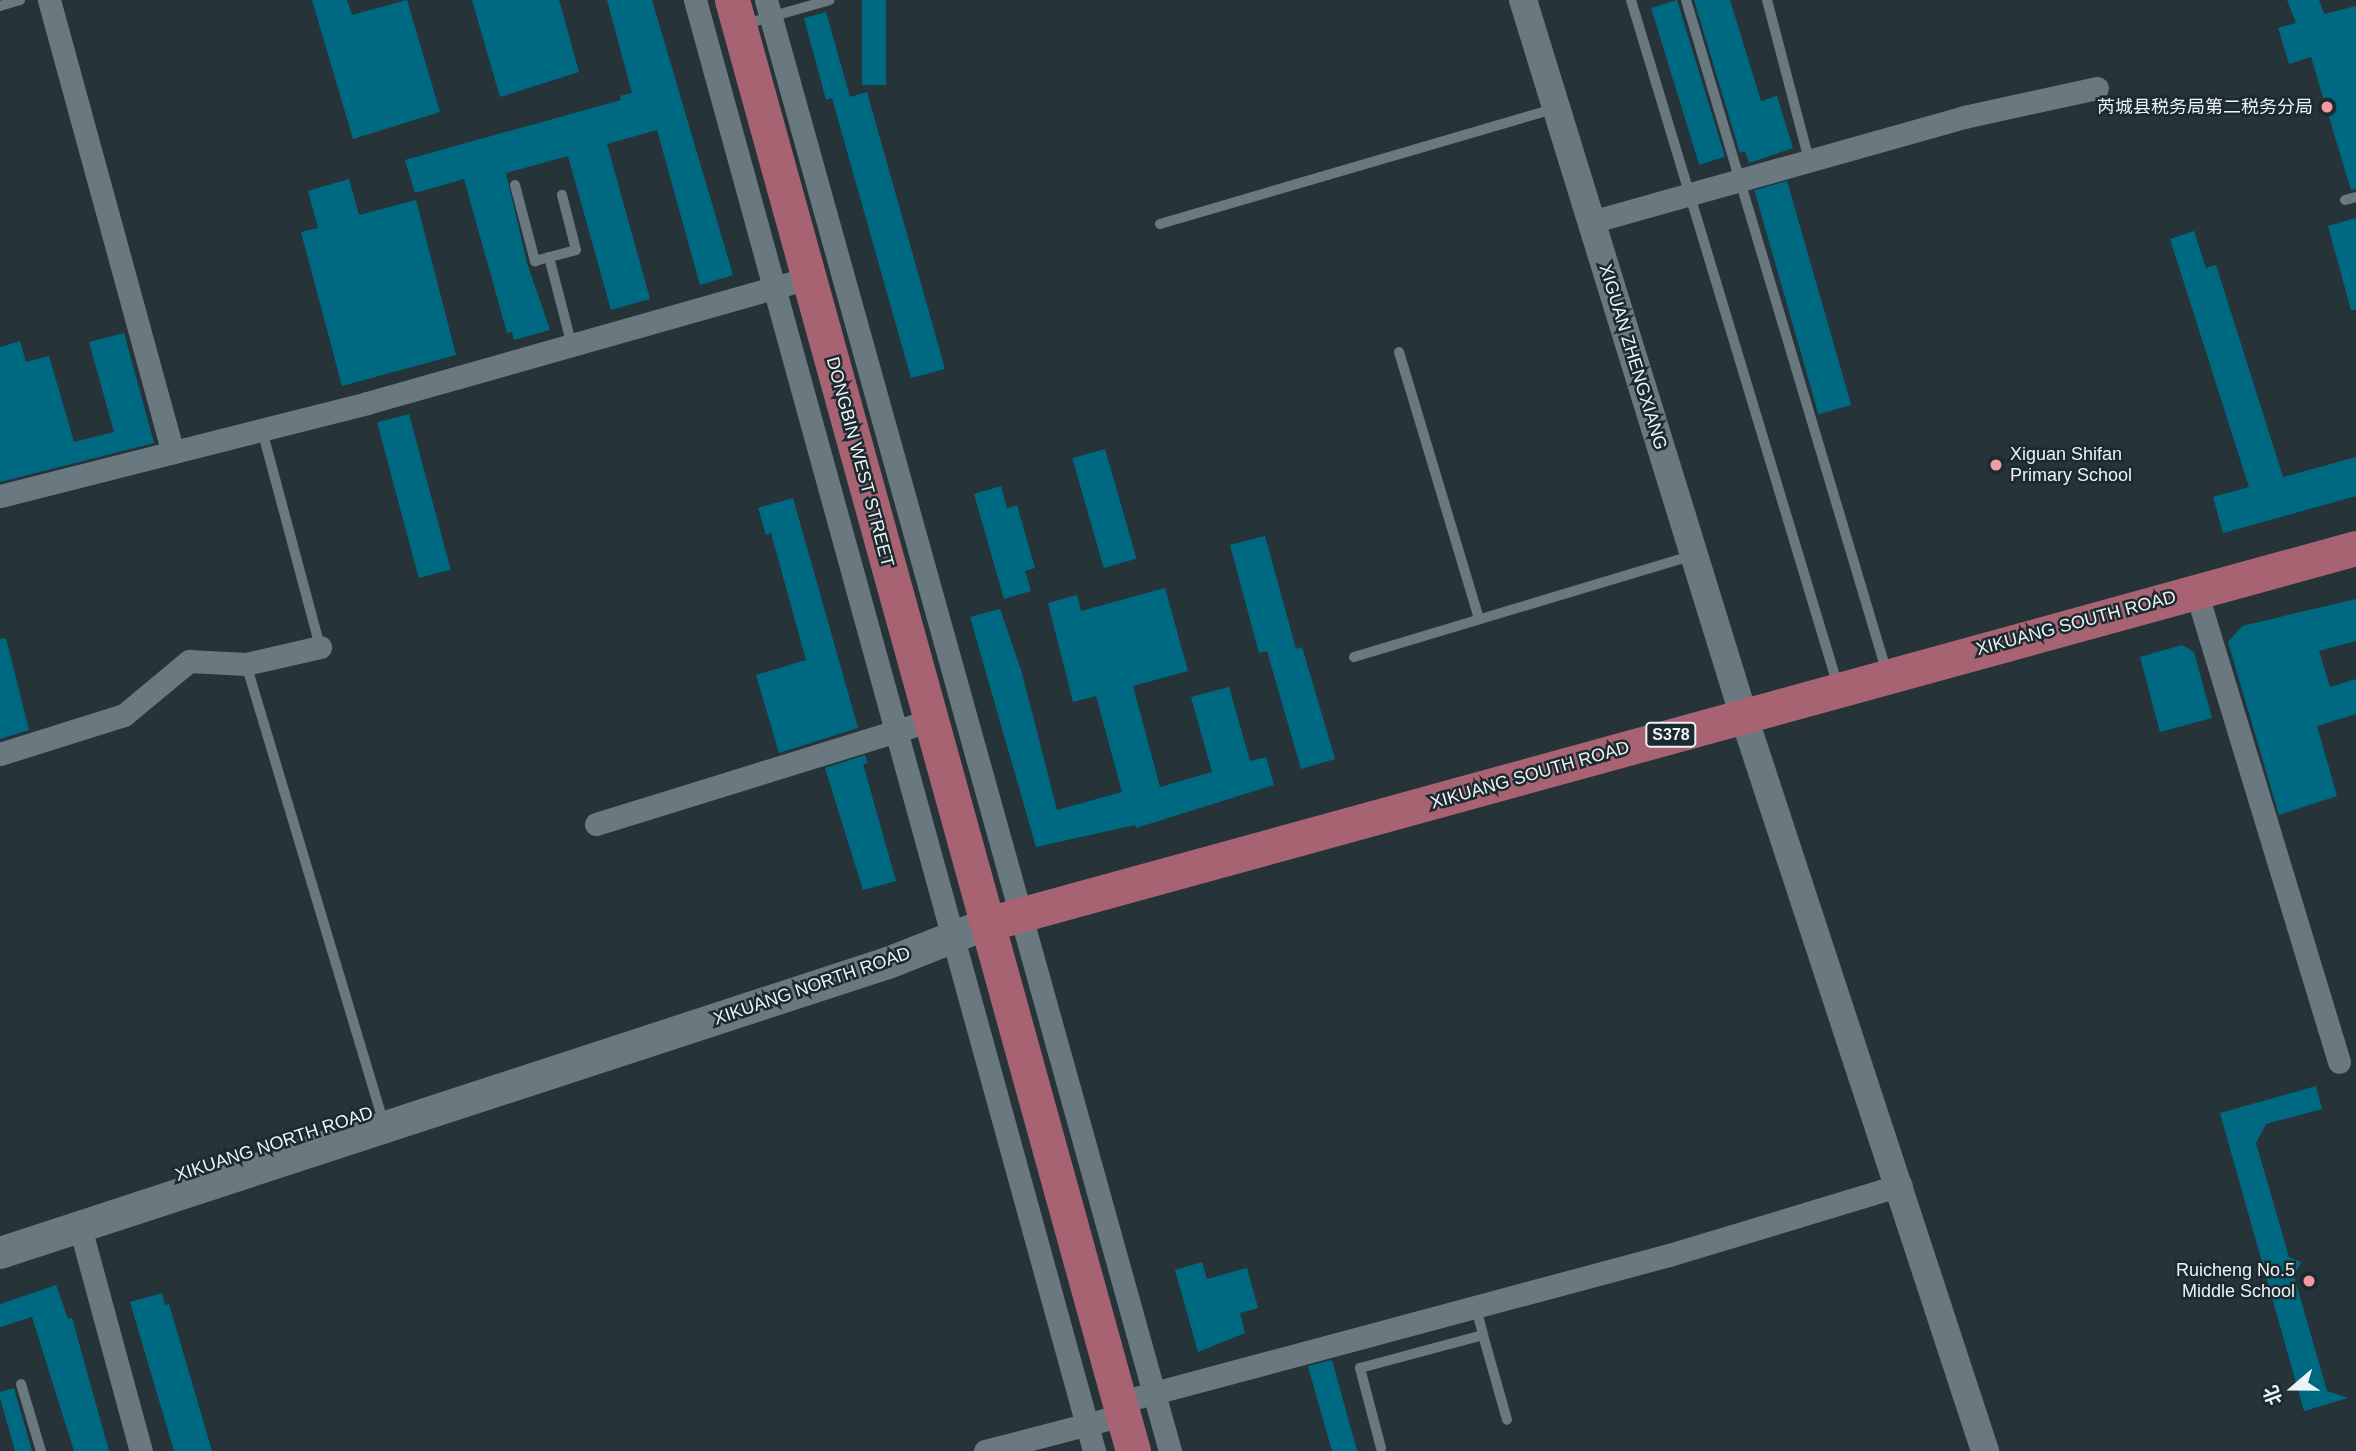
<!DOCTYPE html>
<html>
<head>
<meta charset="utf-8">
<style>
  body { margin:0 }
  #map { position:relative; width:2356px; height:1451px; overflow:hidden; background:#263439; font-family:Helvetica,"Noto Sans SC",sans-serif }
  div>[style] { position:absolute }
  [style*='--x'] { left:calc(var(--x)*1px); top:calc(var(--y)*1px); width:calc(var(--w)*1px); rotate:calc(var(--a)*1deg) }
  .building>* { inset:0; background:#006982; transform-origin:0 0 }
  .service>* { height:10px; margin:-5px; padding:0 5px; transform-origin:5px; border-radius:5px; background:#69797f }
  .minor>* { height:23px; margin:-11.5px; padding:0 11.5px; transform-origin:11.5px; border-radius:11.5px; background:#69797f }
  .tertiary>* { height:28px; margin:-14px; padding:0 14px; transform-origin:14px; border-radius:14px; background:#69797f }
  .secondary>* { height:32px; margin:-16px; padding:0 16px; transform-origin:16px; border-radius:16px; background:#69797f }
  .primary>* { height:35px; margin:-17.5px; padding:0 17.5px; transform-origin:17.5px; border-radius:17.5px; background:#a76371 }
  .dots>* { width:19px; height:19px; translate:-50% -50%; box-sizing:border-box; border:4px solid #1c2a2f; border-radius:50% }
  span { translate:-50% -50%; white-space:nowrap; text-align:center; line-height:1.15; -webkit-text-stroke:5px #1c2a2f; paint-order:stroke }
  .shield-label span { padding:2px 5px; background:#1c2a2f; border:2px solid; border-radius:5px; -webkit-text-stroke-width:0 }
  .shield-label { font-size:16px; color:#ebf4f7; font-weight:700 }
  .poi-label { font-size:18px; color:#ebf4f7 }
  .right { translate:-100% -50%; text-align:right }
  .left { translate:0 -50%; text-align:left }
  .street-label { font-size:18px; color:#ebf4f7 }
  .north { position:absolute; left:2258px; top:1353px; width:70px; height:70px; -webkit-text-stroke:5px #1c2a2f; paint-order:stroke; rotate:250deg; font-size:19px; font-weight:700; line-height:28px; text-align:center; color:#ebf4f7 }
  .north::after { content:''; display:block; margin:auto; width:24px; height:32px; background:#ebf4f7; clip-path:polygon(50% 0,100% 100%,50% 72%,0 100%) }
</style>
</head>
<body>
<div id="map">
  <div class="building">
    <div style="clip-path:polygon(312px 0,347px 0,352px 15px,407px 0,440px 112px,353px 139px)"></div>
    <div style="clip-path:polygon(472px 0,559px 0,579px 72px,500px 97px)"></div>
    <div style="clip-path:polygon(607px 0,652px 0,733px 275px,700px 285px,657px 130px,607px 144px,650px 299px,611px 310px,568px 156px,506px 173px,527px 263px,550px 330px,514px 340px,512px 332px,507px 333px,464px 179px,415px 193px,405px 160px,621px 100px,620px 96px,632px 93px)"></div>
    <div style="left:862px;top:0;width:24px;height:85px"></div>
    <div style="left:1677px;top:0;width:164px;height:27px;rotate:73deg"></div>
    <div style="clip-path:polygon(1694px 0,1730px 0,1761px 101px,1777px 96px,1793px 148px,1749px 163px,1745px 151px,1740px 153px)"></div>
    <div style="clip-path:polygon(2287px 0,2319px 0,2324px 14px,2356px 6px,2356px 189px,2351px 190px,2311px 57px,2289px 64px,2278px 28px,2296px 23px)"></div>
    <div style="clip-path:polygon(826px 12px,850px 97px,867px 92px,945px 369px,911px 378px,832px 98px,826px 100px,804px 18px)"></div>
    <div style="clip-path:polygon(349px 179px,359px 215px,416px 200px,456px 355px,342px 386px,301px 232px,318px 228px,308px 191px)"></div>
    <div style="left:1787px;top:181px;width:233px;height:34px;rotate:74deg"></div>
    <div style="clip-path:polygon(2356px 218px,2356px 310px,2351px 310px,2328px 226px)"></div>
    <div style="clip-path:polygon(2194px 231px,2206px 268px,2216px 265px,2283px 477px,2356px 457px,2356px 496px,2223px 533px,2213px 497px,2249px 487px,2170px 239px)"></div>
    <div style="clip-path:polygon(124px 333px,154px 443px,0 482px,0 347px,20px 341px,26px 362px,49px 356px,74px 442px,114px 432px,89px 342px)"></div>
    <div style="left:409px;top:414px;width:161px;height:33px;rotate:75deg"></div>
    <div style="left:1105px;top:449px;width:114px;height:34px;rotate:74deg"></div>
    <div style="clip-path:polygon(1001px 486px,1007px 508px,1017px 505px,1035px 568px,1025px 571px,1031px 591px,1004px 599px,974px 494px)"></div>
    <div style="clip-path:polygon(793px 498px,858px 728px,779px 753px,756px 675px,806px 660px,771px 533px,766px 535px,758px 508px)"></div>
    <div style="clip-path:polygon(1265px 536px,1296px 649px,1302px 647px,1335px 759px,1301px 769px,1267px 651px,1259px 653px,1230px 545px)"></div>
    <div style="clip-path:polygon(1165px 588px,1188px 671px,1133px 686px,1160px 787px,1212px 772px,1191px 697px,1229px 687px,1250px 761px,1266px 757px,1274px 785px,1136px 828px,1135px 825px,1036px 847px,970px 617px,1000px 609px,1022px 673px,1057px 810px,1122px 792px,1096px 696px,1073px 702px,1048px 603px,1077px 595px,1081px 611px)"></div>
    <div style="clip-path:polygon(2356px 599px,2356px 641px,2319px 651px,2330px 687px,2356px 679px,2356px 714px,2317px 726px,2337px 796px,2279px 815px,2228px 642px,2242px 626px)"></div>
    <div style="clip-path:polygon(6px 638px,29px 730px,0 739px,0 639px)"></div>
    <div style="clip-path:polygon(2182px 645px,2194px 652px,2212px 718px,2160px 732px,2140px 657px)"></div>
    <div style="clip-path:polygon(865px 755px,868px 763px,863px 764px,896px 881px,863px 890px,825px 768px)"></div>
    <div style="clip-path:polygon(2316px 1086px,2322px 1109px,2266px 1124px,2256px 1143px,2289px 1257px,2301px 1262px,2294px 1276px,2327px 1391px,2348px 1398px,2304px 1411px,2220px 1113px)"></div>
    <div style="clip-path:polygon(1202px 1262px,1207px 1279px,1247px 1268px,1258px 1308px,1240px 1313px,1245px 1333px,1198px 1352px,1175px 1270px)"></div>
    <div style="clip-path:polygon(56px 1285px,68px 1319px,72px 1318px,109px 1451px,74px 1451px,32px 1317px,0 1327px,0 1304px)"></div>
    <div style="clip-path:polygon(162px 1293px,165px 1305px,169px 1304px,212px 1451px,174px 1451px,130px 1302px)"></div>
    <div style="clip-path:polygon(1332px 1360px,1357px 1451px,1332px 1451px,1322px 1416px,1308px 1366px)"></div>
    <div style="clip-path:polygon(14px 1388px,19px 1406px,32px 1451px,15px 1451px,0 1398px,0 1392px)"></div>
  </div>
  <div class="service">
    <div style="--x:1631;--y:0;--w:717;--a:73.21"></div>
    <div style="--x:1686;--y:0;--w:702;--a:73.37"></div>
    <div style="--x:1767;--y:0;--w:165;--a:75.3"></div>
    <div style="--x:0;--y:6;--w:21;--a:-17"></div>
    <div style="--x:742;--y:25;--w:91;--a:-15.9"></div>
    <div style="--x:515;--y:185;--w:79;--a:75.3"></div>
    <div style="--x:535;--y:261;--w:42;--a:-15"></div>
    <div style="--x:576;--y:250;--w:57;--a:-104.3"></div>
    <div style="--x:2345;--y:200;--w:11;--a:-15"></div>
    <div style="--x:1160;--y:224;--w:414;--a:-16.3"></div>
    <div style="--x:549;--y:257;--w:92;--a:75.5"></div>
    <div style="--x:1399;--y:352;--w:279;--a:73.3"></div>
    <div style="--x:262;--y:430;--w:225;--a:75"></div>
    <div style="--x:1354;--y:657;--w:354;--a:-16.7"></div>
    <div style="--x:246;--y:664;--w:466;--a:73.3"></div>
    <div style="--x:1476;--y:1308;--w:28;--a:75"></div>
    <div style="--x:21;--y:1384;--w:70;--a:73.4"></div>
    <div style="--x:1381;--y:1448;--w:83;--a:-104.7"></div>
    <div style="--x:1360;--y:1368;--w:127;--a:-15"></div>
    <div style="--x:1483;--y:1335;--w:88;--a:74.2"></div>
  </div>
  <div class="minor">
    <div style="--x:49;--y:0;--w:469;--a:74.7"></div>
    <div style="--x:695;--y:0;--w:1505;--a:74.62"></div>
    <div style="--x:766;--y:0;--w:1506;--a:74.44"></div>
    <div style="--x:1591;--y:222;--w:387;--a:-15.7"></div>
    <div style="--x:1964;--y:117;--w:136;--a:-12.3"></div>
    <div style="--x:0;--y:496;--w:379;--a:-14.2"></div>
    <div style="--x:367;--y:403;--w:459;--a:-15.8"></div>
    <div style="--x:2196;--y:591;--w:492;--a:73.1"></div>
    <div style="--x:0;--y:754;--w:130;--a:-17.5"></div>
    <div style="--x:124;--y:715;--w:85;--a:-39.7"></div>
    <div style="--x:189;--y:661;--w:57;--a:3"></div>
    <div style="--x:246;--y:664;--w:76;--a:-12.9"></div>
    <div style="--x:596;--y:824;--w:351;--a:-17.2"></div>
    <div style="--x:80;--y:1227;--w:232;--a:74.8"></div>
    <div style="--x:1139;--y:1397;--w:549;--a:-15"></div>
    <div style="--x:1669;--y:1255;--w:242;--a:-16.8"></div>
    <div style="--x:985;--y:1451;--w:143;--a:-14.6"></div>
  </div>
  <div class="tertiary">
    <div style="--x:1523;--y:0;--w:747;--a:72.87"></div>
    <div style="--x:1743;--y:714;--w:776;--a:71.82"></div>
  </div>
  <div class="secondary">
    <div style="--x:0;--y:1253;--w:934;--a:-18.09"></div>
    <div style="--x:888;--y:963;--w:106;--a:-21.5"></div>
  </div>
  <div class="primary">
    <div style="--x:732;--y:0;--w:1505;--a:74.55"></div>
    <div style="--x:987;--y:924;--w:1420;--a:-15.36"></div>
  </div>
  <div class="dots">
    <div style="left:2327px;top:107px;background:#f49aa2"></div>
    <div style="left:1996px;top:465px;background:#f49aa2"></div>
    <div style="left:2309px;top:1281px;background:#f49aa2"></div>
  </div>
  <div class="shield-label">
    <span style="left:1671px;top:735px">S378</span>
  </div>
  <div class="poi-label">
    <span class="right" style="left:2313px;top:107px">芮城县税务局第二税务分局</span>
    <span class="left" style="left:2010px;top:465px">Xiguan Shifan<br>Primary School</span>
    <span class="right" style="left:2295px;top:1281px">Ruicheng No.5<br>Middle School</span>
  </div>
  <div class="street-label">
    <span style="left:1633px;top:357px;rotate:73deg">XIGUAN ZHENGXIANG</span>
    <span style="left:860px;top:462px;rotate:75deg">DONGBIN WEST STREET</span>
    <span style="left:2076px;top:623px;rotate:-15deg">XIKUANG SOUTH ROAD</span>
    <span style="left:1530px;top:775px;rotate:-16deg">XIKUANG SOUTH ROAD</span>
    <span style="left:812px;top:986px;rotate:-19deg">XIKUANG NORTH ROAD</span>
    <span style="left:274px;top:1144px;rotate:-18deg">XIKUANG NORTH ROAD</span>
  </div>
  <div class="north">北</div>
</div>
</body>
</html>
